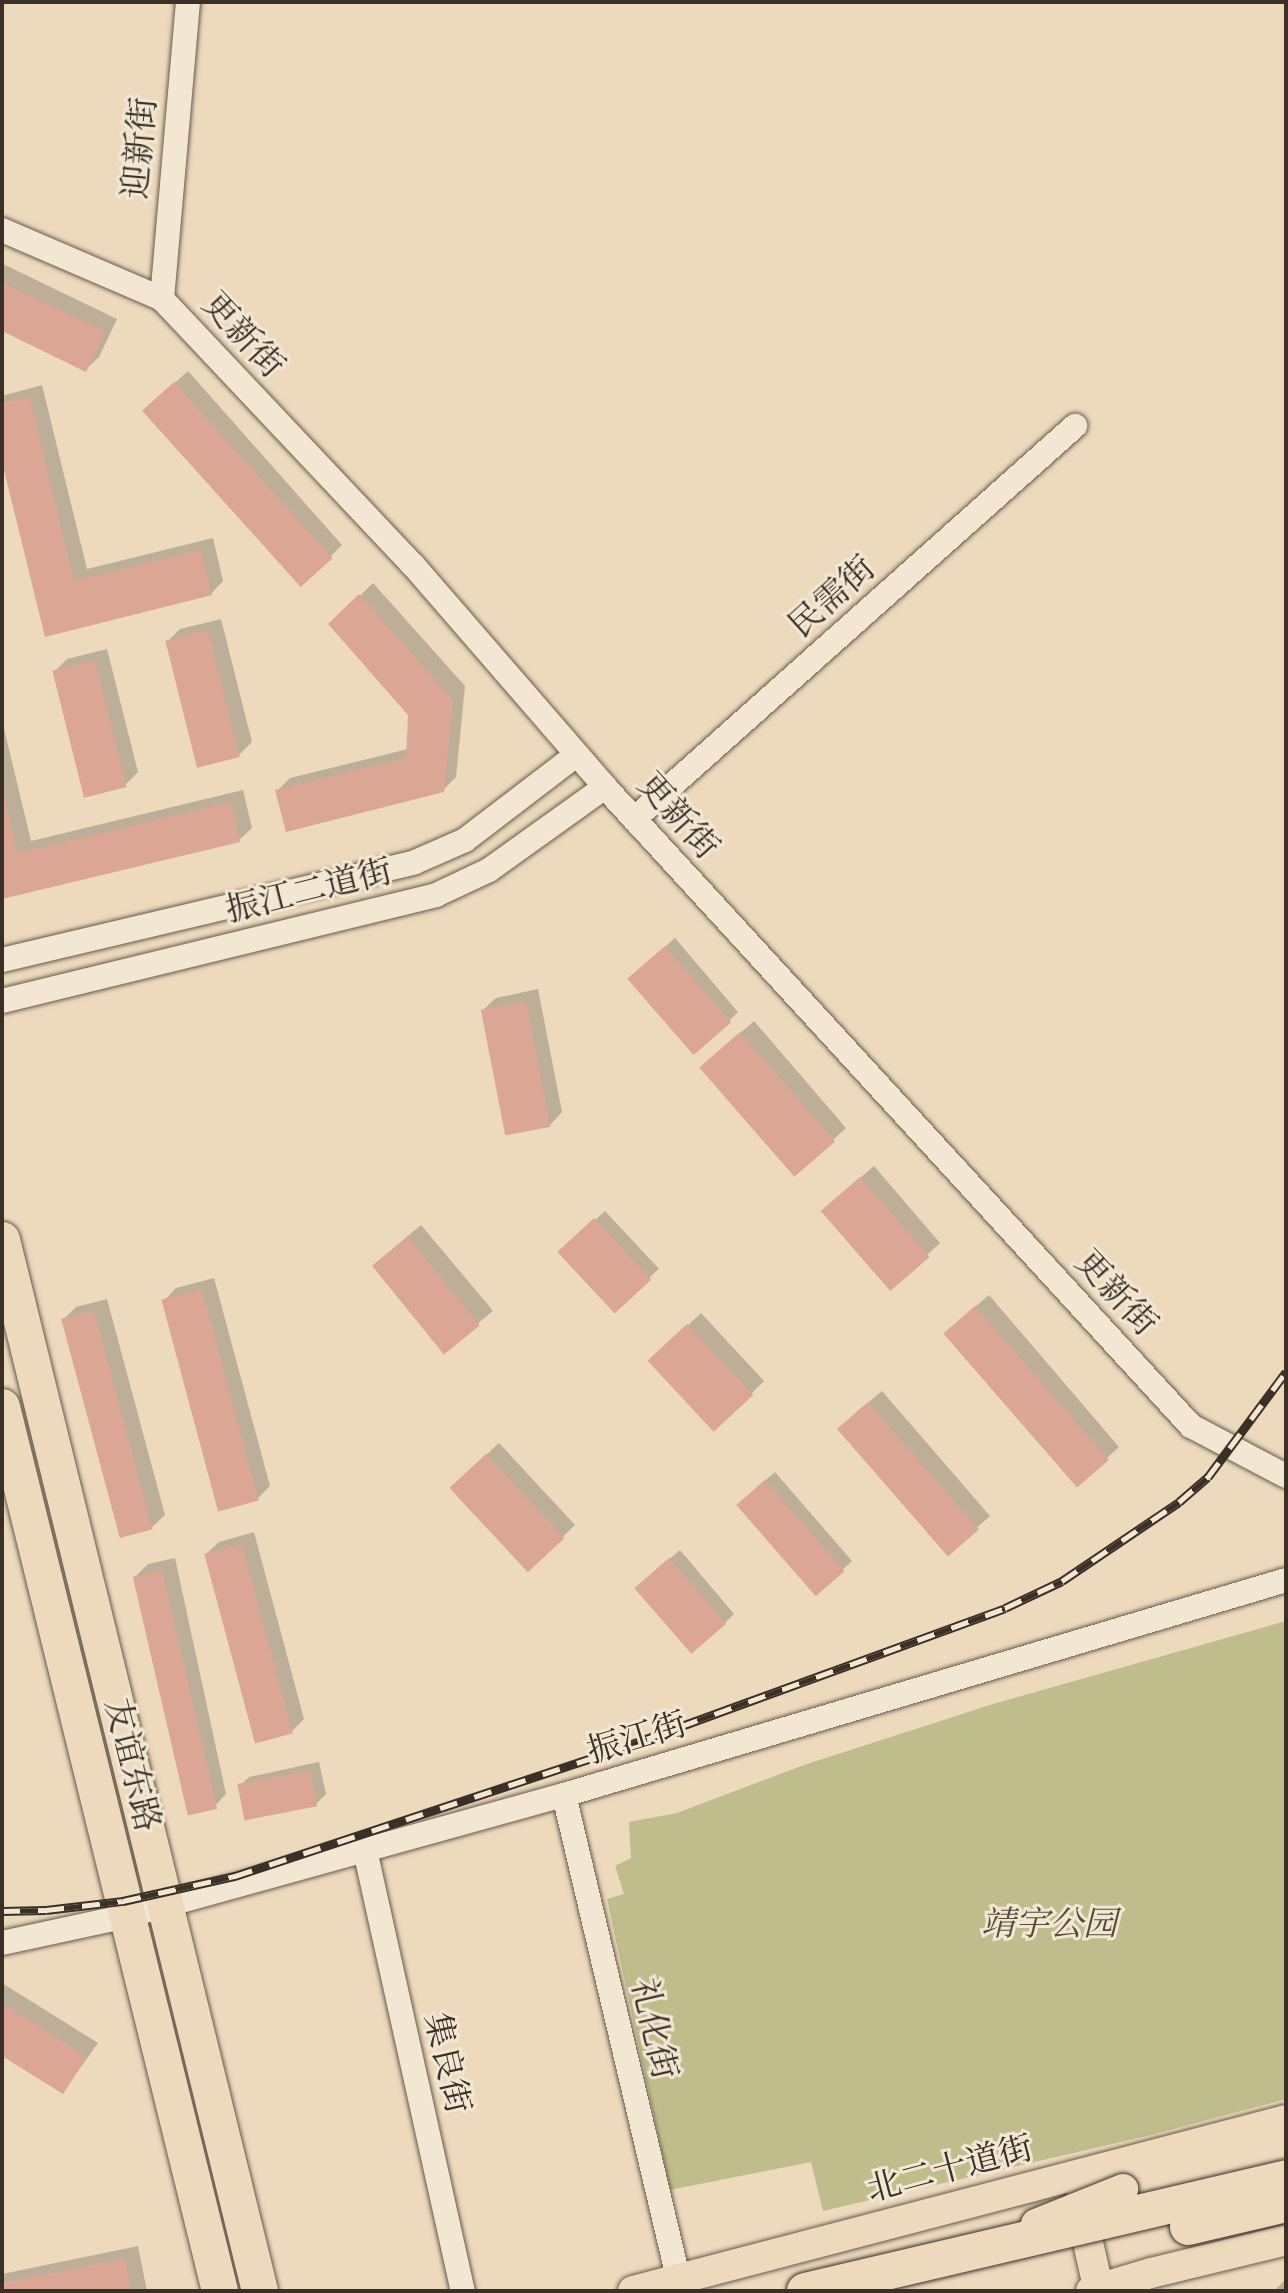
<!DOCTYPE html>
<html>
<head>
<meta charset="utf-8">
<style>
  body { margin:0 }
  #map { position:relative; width:1288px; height:2293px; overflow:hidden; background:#eddabd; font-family:"IM FELL Double Pica","Noto Serif SC",serif }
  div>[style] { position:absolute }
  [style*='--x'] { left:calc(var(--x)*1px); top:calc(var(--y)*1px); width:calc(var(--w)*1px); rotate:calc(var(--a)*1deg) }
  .green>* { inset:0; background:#c0bd8c }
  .shadow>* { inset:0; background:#0003; transform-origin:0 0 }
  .building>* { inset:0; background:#dba694; transform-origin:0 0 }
  .roads { filter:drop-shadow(0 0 2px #675a4c) drop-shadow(0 0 2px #675a4c) }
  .minor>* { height:24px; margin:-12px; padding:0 12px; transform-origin:12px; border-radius:12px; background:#f3e7d4 }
  .major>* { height:30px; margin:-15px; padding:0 15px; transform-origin:15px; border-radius:15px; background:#eddabd }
  .highway>* { height:36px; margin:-18px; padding:0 18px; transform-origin:18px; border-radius:18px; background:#eddabd }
  .rail>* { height:9px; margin-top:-4.5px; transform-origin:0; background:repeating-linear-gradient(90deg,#f3e7d4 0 18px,#3a3027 0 36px); box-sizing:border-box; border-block:2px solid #3a3027 }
  .bridges { filter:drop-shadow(0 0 2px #3a3027) drop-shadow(0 0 2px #3a3027) }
  .major-bridge>* { height:30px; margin:-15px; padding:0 15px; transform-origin:15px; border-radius:15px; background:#eddabd }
  .highway-bridge>* { height:36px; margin:-18px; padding:0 18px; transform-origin:18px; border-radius:18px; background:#eddabd }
  span { translate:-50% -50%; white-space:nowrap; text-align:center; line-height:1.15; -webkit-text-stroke:6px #f3e7d4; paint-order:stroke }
  .street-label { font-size:34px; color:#3a3027 }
  .park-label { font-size:34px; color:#554c3b; font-style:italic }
  .frame { position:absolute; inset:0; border:4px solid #3a3027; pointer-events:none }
</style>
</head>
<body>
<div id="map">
  <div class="green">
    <div style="clip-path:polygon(1286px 1621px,1286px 2099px,1147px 2136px,823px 2211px,811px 2162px,670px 2190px,607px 1899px,624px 1894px,615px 1866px,631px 1858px,629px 1822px,677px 1813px,804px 1765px,993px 1704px)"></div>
  </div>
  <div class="shadow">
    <div style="clip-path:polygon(3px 264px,117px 319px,99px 357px,86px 369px,2px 329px)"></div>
    <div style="clip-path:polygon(188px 371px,342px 545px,329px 558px,158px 398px)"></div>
    <div style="clip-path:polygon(42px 385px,87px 569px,213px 538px,223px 581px,211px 594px,46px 634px,2px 454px,2px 396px)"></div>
    <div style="clip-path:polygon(373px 583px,465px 686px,456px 777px,443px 790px,277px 791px,290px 778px,408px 749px,410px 715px,331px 624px)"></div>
    <div style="clip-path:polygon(221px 619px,252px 742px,239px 755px,167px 642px,180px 629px)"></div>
    <div style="clip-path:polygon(107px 649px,138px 772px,125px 785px,54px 672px,67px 659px)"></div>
    <div style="clip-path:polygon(2px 720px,31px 841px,243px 790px,252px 828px,239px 840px,2px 897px)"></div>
    <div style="clip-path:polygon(675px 938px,738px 1012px,729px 1021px,639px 970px)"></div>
    <div style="clip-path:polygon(538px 989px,562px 1112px,550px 1125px,483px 1010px,496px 998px)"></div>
    <div style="clip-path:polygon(754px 1021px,846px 1128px,833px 1140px,715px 1055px)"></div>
    <div style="clip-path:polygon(874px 1166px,940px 1243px,890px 1288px,836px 1199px)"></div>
    <div style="left:605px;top:1211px;width:79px;height:60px;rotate:47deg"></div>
    <div style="left:421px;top:1225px;width:112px;height:62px;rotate:50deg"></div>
    <div style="clip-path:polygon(214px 1278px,270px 1486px,257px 1499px,164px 1301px,176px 1288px)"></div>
    <div style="clip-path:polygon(989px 1295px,1119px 1447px,1077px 1485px,959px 1321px)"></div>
    <div style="clip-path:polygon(107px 1299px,165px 1515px,152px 1527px,63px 1320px,76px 1307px)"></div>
    <div style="clip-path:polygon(701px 1313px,764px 1381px,751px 1394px,650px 1362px)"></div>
    <div style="clip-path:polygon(882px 1391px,990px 1516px,947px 1554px,852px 1416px)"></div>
    <div style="clip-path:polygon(499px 1443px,575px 1525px,528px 1570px,465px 1475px)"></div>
    <div style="clip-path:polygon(775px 1472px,852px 1561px,817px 1594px,748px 1495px)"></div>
    <div style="clip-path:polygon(254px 1532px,304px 1719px,291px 1732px,206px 1554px,219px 1542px)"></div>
    <div style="clip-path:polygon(680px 1550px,734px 1614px,725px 1623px,646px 1579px)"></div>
    <div style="clip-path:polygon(175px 1558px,226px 1794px,214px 1807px,135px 1577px,148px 1564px)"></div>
    <div style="clip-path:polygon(319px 1762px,326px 1794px,316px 1804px,240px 1786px,249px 1777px)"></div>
    <div style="clip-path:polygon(2px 1983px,98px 2043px,63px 2092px,2px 2054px)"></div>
    <div style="clip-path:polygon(138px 2246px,147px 2291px,2px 2291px,2px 2274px)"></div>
    <div style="clip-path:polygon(1286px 2279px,1286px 2291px,1277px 2291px,1276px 2289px)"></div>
  </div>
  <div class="building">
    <div style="clip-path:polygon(2px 282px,106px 332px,86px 372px,2px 331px)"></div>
    <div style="left:174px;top:382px;width:237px;height:43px;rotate:48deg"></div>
    <div style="clip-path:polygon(30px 397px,74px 581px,201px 550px,212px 595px,45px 637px,2px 462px,2px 403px)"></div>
    <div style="clip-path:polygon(359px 594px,453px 700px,444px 792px,286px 832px,275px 790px,406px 758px,408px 715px,328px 624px)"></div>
    <div style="left:208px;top:630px;width:131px;height:44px;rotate:76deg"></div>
    <div style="left:95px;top:660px;width:131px;height:44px;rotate:76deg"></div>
    <div style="clip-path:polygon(2px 790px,18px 853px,231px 802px,240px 842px,2px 899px)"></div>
    <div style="left:665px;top:946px;width:101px;height:50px;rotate:49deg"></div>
    <div style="left:526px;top:1001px;width:128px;height:46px;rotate:79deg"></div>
    <div style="left:740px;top:1032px;width:145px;height:54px;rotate:49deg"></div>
    <div style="left:860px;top:1177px;width:106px;height:52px;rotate:49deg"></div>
    <div style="left:594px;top:1218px;width:84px;height:50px;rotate:47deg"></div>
    <div style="left:408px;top:1237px;width:114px;height:46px;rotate:51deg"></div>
    <div style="left:202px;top:1289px;width:219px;height:42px;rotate:75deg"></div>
    <div style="left:975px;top:1306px;width:204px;height:42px;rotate:49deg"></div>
    <div style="left:94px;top:1310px;width:227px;height:34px;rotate:75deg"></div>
    <div style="left:687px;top:1324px;width:97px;height:54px;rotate:47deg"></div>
    <div style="left:868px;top:1402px;width:169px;height:41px;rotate:49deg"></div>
    <div style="left:486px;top:1454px;width:115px;height:50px;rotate:47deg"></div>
    <div style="left:765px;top:1480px;width:121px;height:38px;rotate:49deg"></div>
    <div style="left:242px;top:1544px;width:196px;height:39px;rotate:75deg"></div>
    <div style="left:669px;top:1558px;width:87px;height:46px;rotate:49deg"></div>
    <div style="left:162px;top:1570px;width:245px;height:30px;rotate:77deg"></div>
    <div style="left:310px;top:1770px;width:37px;height:74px;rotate:79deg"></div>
    <div style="clip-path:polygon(2px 2003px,87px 2057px,63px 2094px,2px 2056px)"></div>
    <div style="clip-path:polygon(125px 2258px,132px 2291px,2px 2291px,2px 2283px)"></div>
  </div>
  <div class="roads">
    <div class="minor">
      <div style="--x:2;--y:230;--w:174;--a:23.3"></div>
      <div style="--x:162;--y:299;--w:366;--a:46.7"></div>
      <div style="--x:413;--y:565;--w:294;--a:49.1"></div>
      <div style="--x:605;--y:787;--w:867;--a:47.48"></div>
      <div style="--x:1191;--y:1426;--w:107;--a:27.8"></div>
      <div style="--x:162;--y:299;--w:298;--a:-85"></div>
      <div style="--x:634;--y:819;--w:591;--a:-41.71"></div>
      <div style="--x:2;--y:960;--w:424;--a:-13.3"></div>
      <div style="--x:415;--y:862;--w:55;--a:-23.7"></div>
      <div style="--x:465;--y:840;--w:140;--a:-37.4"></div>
      <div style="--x:2;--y:1001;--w:447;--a:-13.7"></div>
      <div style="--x:436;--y:895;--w:59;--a:-25.3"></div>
      <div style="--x:489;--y:870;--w:143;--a:-35.6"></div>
      <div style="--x:564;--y:1795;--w:497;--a:76.7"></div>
      <div style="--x:365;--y:1850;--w:452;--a:77.5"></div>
      <div style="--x:2;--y:1943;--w:128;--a:-12.2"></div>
      <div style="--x:127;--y:1916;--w:453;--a:-15.5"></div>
      <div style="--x:564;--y:1795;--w:753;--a:-16.58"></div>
    </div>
    <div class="major">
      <div style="--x:1123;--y:2189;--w:169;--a:-14.8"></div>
      <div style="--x:1079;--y:2203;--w:90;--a:77.2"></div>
      <div style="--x:633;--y:2291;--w:675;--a:-14.67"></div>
      <div style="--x:1091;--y:2291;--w:63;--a:-16.7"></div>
      <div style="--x:1151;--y:2273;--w:139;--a:-13.7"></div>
    </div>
    <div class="highway">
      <div style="--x:2;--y:1240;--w:1082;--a:76.21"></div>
      <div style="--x:2;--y:1407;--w:910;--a:76.15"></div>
    </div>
  </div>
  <div class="rail">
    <div style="--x:2;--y:1911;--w:44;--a:-1.3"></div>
    <div style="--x:46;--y:1910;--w:78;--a:-6.7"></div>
    <div style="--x:123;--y:1901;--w:115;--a:-12.6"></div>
    <div style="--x:235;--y:1876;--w:398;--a:-18.3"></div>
    <div style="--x:613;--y:1751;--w:417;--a:-20"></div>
    <div style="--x:1005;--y:1608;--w:63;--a:-25.3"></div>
    <div style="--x:1062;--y:1581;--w:141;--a:-34"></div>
    <div style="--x:1179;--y:1502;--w:38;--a:-41"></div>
    <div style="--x:1208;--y:1477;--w:131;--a:-53.4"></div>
  </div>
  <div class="bridges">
    <div class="major-bridge">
      <div style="--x:1036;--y:2224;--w:94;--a:-21.9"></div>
    </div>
    <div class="highway-bridge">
      <div style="--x:1188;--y:2227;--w:101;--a:-13.2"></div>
      <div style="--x:805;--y:2291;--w:494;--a:-13.2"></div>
    </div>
  </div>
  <div class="street-label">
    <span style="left:140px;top:148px;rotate:-85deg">迎新街</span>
    <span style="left:243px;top:335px;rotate:47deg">更新街</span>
    <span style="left:832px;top:597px;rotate:-42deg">民需街</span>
    <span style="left:678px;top:816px;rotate:48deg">更新街</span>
    <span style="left:309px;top:891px;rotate:-14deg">振江二道街</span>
    <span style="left:1116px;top:1293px;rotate:47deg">更新街</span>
    <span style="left:637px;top:1738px;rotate:-17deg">振江街</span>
    <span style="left:132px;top:1765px;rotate:76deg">友谊东路</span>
    <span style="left:654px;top:2029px;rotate:77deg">礼化街</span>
    <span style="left:447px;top:2063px;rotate:77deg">集良街</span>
    <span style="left:950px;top:2169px;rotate:-15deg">北二十道街</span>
  </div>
  <div class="park-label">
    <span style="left:1049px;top:1925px">靖宇公园</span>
  </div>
  <div class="frame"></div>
</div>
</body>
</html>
